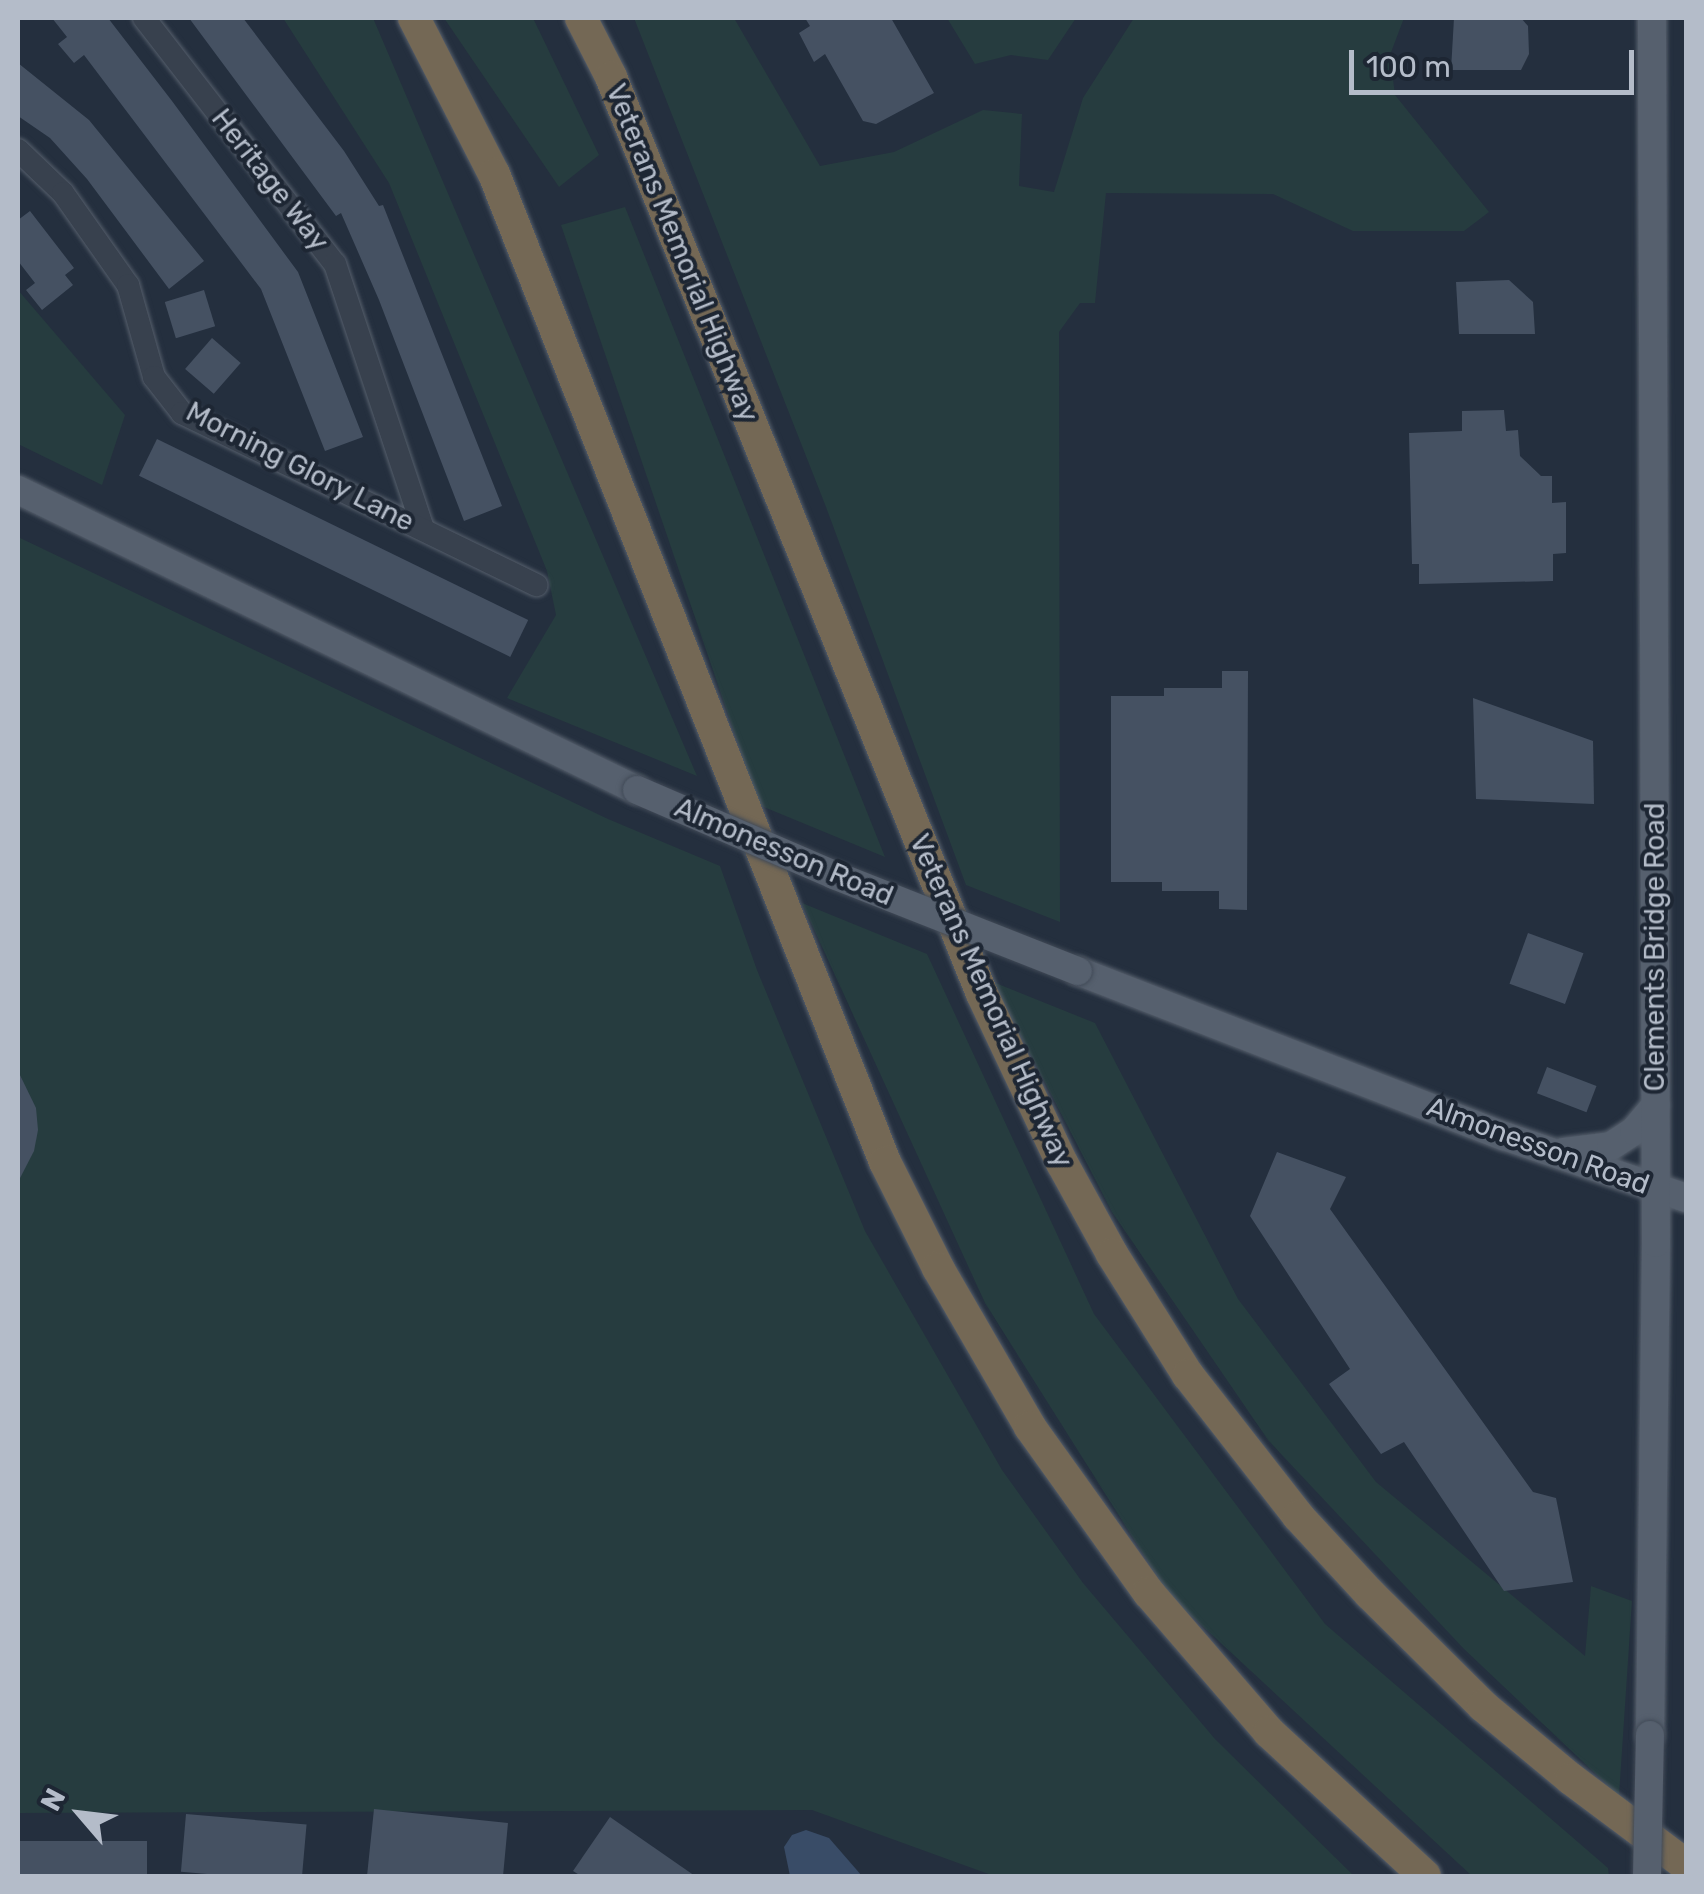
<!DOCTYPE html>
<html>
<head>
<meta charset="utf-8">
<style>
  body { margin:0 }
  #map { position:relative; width:1704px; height:1894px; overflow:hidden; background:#242f3e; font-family:Rubik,sans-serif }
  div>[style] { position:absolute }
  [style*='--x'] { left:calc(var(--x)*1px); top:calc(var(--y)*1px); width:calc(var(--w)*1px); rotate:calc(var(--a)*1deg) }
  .green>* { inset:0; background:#263c3f }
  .water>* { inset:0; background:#394c67 }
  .building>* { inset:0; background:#455162; transform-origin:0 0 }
  .roads { filter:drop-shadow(0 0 2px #565f6c) drop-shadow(0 0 2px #565f6c) }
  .minor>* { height:22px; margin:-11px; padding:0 11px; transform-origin:11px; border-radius:11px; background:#38414e }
  .major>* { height:28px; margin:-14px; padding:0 14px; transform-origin:14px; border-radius:14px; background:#56606e }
  .highway>* { height:32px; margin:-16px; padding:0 16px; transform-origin:16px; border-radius:16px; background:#746855 }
  .bridges { filter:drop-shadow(0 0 2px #414a57) drop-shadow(0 0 2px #414a57) }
  .major-bridge>* { height:28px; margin:-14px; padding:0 14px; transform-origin:14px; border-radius:14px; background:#56606e }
  span { translate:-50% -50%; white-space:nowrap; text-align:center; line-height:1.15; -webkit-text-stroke:8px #1d2633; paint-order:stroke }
  .street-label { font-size:28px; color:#b4bcc9 }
  .frame { position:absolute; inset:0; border:20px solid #b4bcc9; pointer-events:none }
  .north { position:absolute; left:30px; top:1764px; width:100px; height:100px; -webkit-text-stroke:8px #1d2633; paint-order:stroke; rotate:298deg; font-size:28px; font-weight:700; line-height:40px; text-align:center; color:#b4bcc9 }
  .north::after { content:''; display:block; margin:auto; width:35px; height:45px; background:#b4bcc9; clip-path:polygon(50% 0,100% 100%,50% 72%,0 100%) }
  .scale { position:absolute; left:1349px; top:50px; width:285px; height:45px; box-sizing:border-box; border:5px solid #b4bcc9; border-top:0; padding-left:12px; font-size:30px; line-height:35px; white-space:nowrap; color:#b4bcc9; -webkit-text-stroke:8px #1d2633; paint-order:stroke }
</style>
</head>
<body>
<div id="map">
  <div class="green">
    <div style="clip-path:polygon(283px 18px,373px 18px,697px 776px,507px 698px,556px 615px,547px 571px,389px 183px)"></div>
    <div style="clip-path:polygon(444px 18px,533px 18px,599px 155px,559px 187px)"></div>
    <div style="clip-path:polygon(634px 18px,734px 18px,820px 166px,894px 152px,983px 110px,1022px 114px,1019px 186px,1054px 192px,1083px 98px,1134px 18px,1404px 18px,1390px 55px,1395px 95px,1489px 212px,1464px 231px,1353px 231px,1273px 194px,1106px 193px,1095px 303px,1080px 303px,1059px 332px,1060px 922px,966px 885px,826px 507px)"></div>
    <div style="clip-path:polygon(947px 18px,1076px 18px,1048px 60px,1011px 55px,975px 64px)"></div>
    <div style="clip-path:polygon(625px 207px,885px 857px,759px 805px,561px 225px)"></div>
    <div style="clip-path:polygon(18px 290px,125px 415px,102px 485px,18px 444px)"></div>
    <div style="clip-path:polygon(18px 537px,608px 819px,720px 866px,757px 970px,865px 1231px,1002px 1470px,1083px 1583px,1215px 1739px,1354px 1876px,994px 1876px,812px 1810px,18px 1813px)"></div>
    <div style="clip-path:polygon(802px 903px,927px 954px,1094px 1314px,1325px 1624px,1608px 1868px,1609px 1876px,1472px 1876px,1169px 1595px,985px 1303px)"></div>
    <div style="clip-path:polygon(993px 982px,1095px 1023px,1238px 1299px,1376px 1482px,1585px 1656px,1591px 1586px,1632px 1601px,1619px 1796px,1464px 1649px,1268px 1440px,1112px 1212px)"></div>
  </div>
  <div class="water">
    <div style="clip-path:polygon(806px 1830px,829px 1838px,862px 1876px,790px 1876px,784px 1847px,792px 1835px)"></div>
  </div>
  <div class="building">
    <div style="clip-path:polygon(52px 18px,108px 18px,172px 101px,298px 272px,363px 437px,325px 451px,261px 289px,84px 55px,74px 63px,58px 44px,67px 37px)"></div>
    <div style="clip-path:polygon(189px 18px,243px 18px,344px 151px,379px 206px,383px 205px,502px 506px,464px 521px,379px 300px,341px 213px,336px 216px)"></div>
    <div style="clip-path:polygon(805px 18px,891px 18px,934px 93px,876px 124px,863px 121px,825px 54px,814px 62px,799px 33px,810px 26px)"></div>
    <div style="clip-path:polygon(1454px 18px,1521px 18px,1528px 26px,1529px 54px,1521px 70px,1451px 70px)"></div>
    <div style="clip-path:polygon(18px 63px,89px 120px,204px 261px,169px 289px,87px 179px,50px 138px,18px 116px)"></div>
    <div style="clip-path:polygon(30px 211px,74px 268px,65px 275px,73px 285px,42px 310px,26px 290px,35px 283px,18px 261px,18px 220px)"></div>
    <div style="clip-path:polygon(1509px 280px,1533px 302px,1535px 334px,1459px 334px,1456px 282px)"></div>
    <div style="left:204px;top:290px;width:38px;height:41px;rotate:73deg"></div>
    <div style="left:212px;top:338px;width:38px;height:41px;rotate:41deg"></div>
    <div style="clip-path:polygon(1504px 410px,1506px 431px,1518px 430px,1520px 456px,1541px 476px,1552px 476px,1552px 503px,1566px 502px,1566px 553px,1553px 554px,1553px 581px,1419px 584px,1419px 564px,1412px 564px,1409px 433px,1462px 431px,1462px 411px)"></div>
    <div style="left:157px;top:439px;width:413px;height:41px;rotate:26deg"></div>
    <div style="clip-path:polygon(1222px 671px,1248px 671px,1247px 910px,1219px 909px,1219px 891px,1162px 891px,1162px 882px,1111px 882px,1111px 696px,1164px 696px,1164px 688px,1222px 688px)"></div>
    <div style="clip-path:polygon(1473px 698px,1593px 741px,1594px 804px,1476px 799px)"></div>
    <div style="left:1528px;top:933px;width:59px;height:54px;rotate:20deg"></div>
    <div style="left:1547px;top:1067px;width:53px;height:28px;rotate:21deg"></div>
    <div style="clip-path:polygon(18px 1071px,36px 1108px,38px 1130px,34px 1151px,18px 1182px)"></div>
    <div style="clip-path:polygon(1277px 1152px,1346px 1177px,1330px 1209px,1533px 1492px,1556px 1498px,1573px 1582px,1504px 1591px,1404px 1442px,1381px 1454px,1329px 1384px,1350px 1369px,1250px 1216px)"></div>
    <div style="clip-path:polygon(374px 1809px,508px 1823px,503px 1876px,367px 1876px)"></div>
    <div style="left:186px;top:1814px;width:121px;height:58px;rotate:5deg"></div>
    <div style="clip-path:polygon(610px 1817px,695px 1876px,581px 1876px,573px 1871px)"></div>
    <div style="left:147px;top:1841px;width:35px;height:129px;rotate:90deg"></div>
  </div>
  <div class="roads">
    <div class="minor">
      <div style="--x:144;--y:18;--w:311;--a:52.2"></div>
      <div style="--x:335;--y:264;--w:279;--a:71.6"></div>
      <div style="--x:18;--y:150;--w:62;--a:43.7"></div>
      <div style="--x:63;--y:193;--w:113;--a:54.8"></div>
      <div style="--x:128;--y:285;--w:96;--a:74.2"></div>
      <div style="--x:154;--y:377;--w:46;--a:52.1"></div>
      <div style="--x:182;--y:413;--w:394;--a:25.9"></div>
    </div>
    <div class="major">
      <div style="--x:18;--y:490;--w:688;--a:25.86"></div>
      <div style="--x:1078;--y:971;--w:457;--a:21.2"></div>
      <div style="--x:1504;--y:1136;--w:192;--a:18.8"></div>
      <div style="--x:1564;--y:1152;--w:47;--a:-7.3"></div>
      <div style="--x:1611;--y:1146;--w:27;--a:-33"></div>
      <div style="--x:1634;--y:1131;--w:34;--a:-50"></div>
      <div style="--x:1650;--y:1735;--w:492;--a:-89.3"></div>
      <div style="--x:1656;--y:1243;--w:1225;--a:-90.19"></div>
    </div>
    <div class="highway">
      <div style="--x:414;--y:18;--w:175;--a:62.9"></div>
      <div style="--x:494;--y:174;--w:1063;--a:68.41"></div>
      <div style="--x:885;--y:1162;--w:119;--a:63.4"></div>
      <div style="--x:938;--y:1268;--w:184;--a:59.9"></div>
      <div style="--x:1030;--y:1427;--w:204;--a:54.4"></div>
      <div style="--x:1149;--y:1593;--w:184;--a:49.2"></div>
      <div style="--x:1269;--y:1732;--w:212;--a:42.7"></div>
      <div style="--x:581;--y:18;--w:66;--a:63"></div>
      <div style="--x:611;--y:77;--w:989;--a:67.97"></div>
      <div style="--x:982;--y:994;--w:187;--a:64.7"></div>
      <div style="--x:1062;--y:1163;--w:104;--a:61.2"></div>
      <div style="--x:1112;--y:1254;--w:143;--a:57.9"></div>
      <div style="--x:1188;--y:1375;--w:179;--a:52"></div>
      <div style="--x:1298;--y:1516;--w:106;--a:47.3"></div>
      <div style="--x:1370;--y:1594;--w:159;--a:44.7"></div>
      <div style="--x:1483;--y:1706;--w:114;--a:39.7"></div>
      <div style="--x:1571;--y:1779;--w:144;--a:36.8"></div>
    </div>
  </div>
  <div class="bridges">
    <div class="major-bridge">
      <div style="--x:637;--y:790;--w:215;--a:23.3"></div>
      <div style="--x:834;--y:875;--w:262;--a:21.5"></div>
      <div style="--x:1647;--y:1876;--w:141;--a:-88.8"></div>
    </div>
  </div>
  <div class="street-label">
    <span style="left:270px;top:180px;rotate:52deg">Heritage Way</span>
    <span style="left:682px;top:253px;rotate:68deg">Veterans Memorial Highway</span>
    <span style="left:300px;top:467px;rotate:27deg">Morning Glory Lane</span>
    <span style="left:784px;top:852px;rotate:23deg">Almonesson Road</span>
    <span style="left:1655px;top:947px;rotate:-90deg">Clements Bridge Road</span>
    <span style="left:991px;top:1001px;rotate:66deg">Veterans Memorial Highway</span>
    <span style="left:1538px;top:1146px;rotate:20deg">Almonesson Road</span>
  </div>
  <div class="frame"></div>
  <div class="north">N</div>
  <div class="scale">100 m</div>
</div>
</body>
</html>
